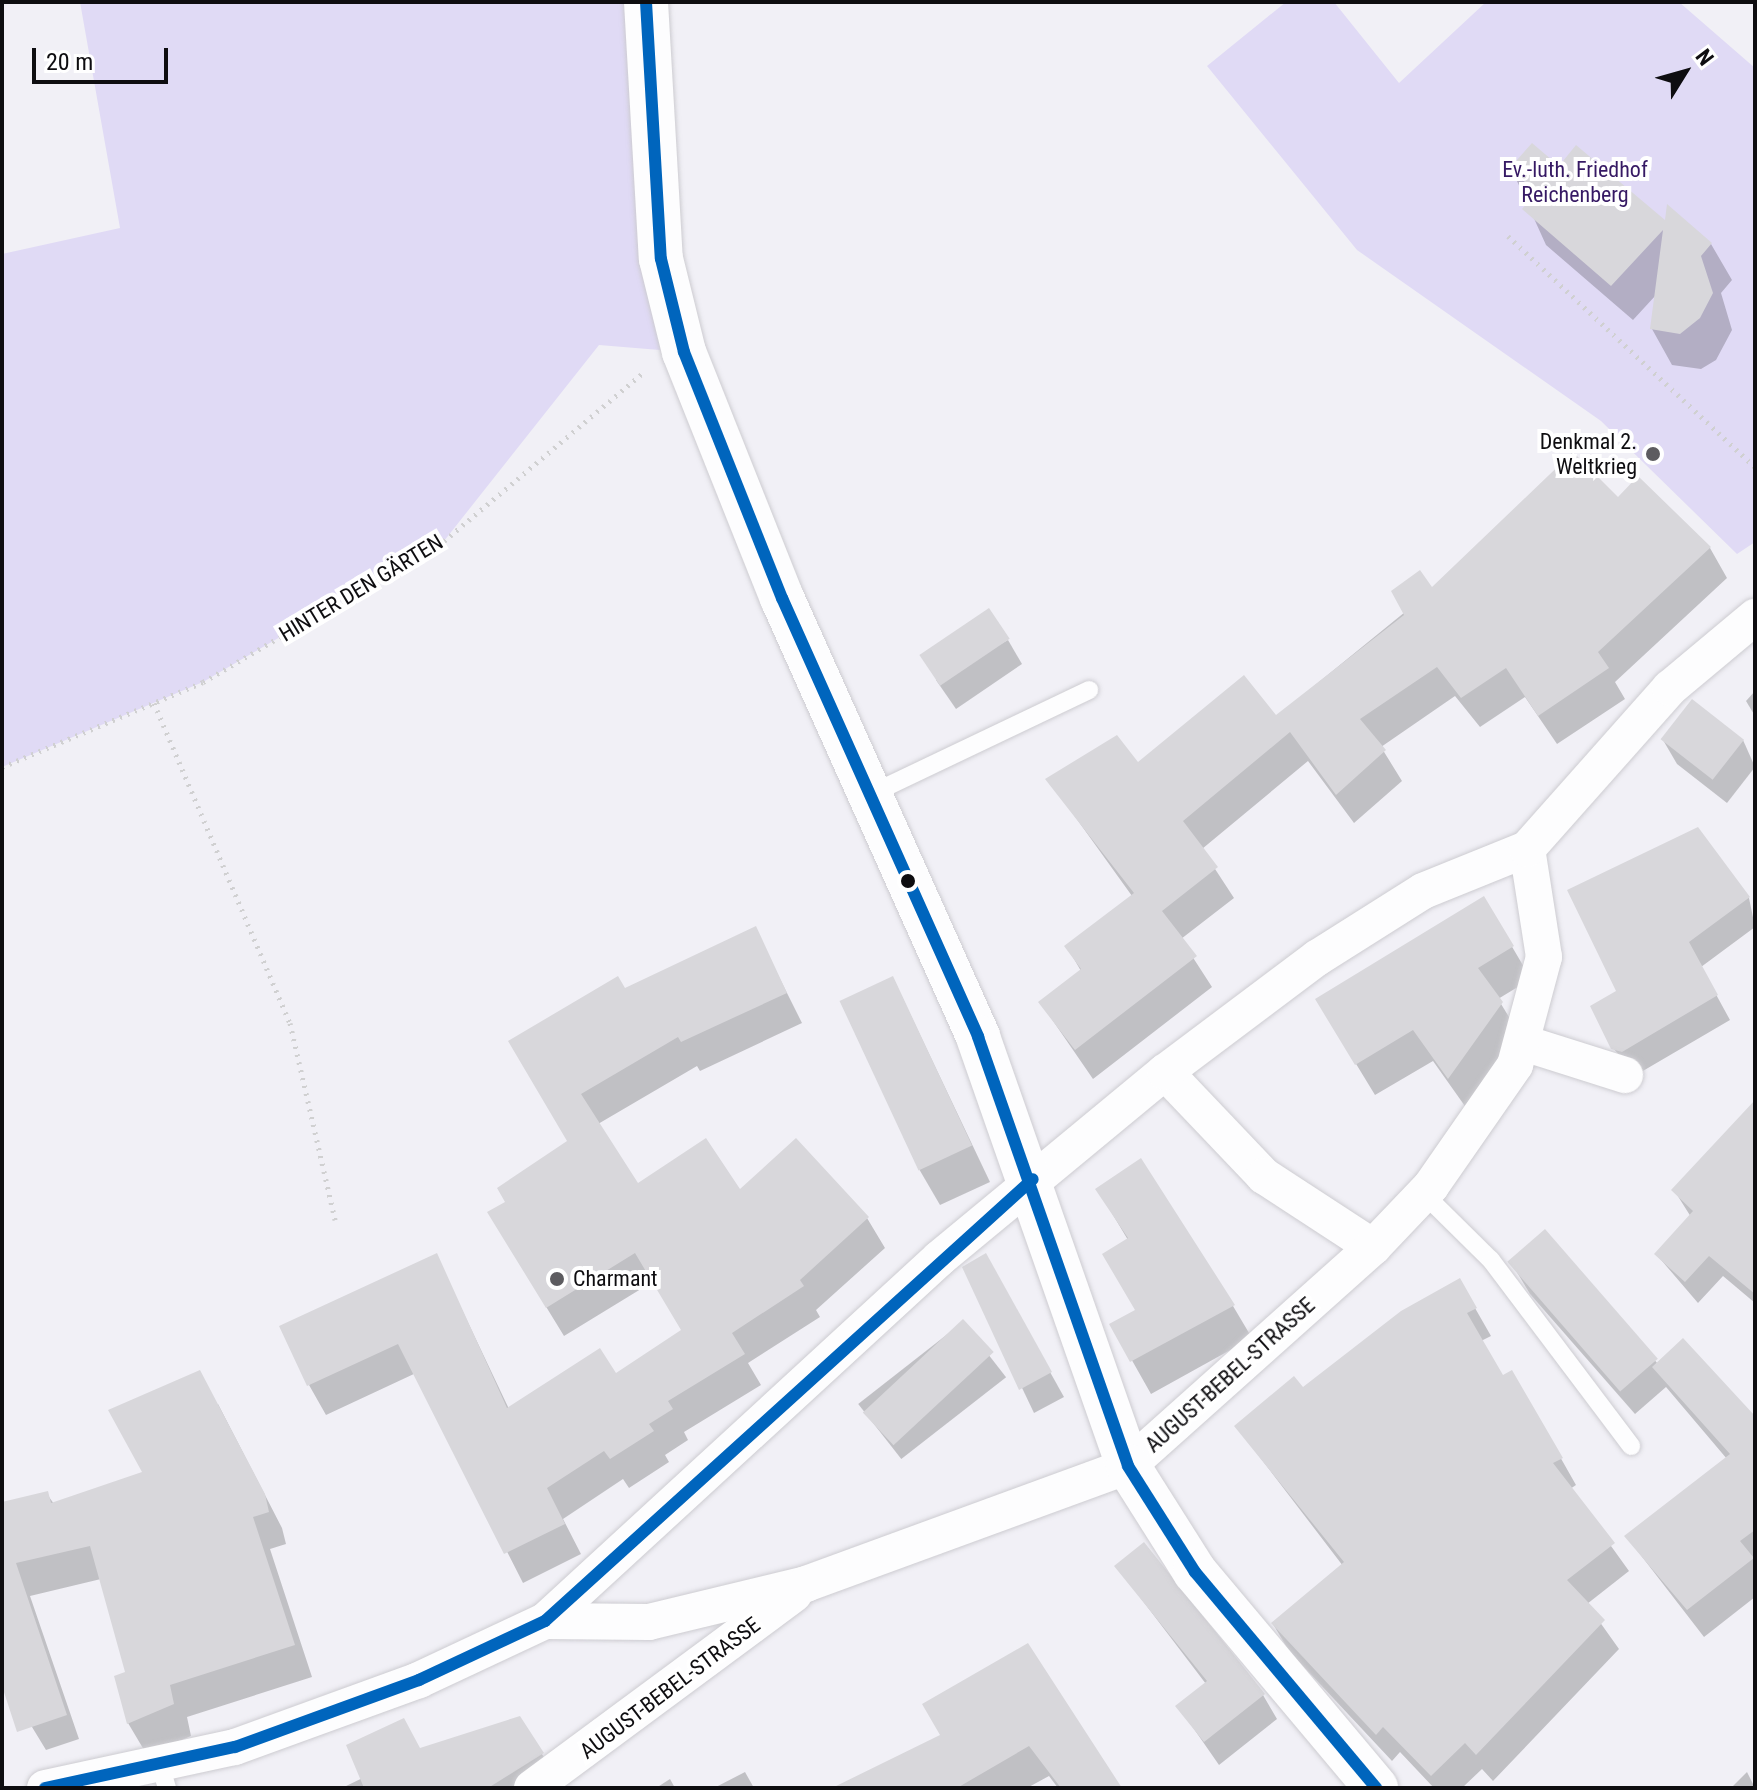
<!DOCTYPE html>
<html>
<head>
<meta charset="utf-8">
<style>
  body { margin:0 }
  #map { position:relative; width:1757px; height:1790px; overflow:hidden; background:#f1f0f6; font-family:"Roboto Condensed",sans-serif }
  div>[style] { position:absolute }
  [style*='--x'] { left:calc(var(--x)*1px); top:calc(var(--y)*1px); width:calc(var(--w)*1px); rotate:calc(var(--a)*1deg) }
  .green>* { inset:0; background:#e0daf5 }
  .shadow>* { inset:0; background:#0003; transform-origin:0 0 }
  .building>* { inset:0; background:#d8d7db; transform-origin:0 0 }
  .path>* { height:5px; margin-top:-2.5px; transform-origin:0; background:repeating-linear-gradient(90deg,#d0d0d1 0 2px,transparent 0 8px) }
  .roads { filter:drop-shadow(0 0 2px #cdccd1) drop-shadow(0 0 2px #cdccd1) }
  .service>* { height:18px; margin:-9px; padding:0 9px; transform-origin:9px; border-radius:9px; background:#fdfdfe }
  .minor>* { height:36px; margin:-18px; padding:0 18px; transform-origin:18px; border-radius:18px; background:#fdfdfe }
  .tertiary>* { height:44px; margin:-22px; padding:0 22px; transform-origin:22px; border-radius:22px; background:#fdfdfe }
  .bus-1>* { height:12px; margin:-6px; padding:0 6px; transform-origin:6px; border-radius:6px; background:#0065bd }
  .dots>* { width:22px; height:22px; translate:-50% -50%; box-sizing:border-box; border:4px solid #fff; border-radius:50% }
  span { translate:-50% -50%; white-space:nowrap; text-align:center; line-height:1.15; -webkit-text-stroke:8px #fff; paint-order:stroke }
  .park-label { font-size:22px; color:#361964 }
  .poi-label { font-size:22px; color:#0e0d10 }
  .right { translate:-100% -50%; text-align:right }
  .left { translate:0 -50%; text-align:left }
  .street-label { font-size:22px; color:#0e0d10 }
  .frame { position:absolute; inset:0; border:4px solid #0e0d10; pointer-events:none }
  .north { position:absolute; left:1645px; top:32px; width:80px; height:80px; -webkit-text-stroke:6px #fff; paint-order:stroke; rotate:53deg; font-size:22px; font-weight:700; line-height:32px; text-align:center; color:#0e0d10 }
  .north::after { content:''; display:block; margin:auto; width:28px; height:36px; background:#0e0d10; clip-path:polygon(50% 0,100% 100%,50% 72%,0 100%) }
  .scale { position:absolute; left:32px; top:48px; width:136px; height:36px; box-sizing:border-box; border:4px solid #0e0d10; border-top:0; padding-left:10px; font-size:24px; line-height:28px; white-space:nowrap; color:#0e0d10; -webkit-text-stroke:6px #fff; paint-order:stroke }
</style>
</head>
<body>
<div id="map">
  <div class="green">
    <div style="clip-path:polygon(80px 2px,646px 2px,684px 352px,599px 345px,444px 541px,203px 682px,2px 767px,2px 254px,120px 228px)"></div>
    <div style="clip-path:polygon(1286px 2px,1334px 2px,1399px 83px,1486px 2px,1679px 2px,1755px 68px,1755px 542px,1737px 554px,1601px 421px,1357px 250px,1207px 66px)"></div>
  </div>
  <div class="shadow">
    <div style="clip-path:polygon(1559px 169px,1711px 244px,1732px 280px,1721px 293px,1732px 330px,1716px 360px,1701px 369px,1672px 365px,1652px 329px,1656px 295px,1633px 320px,1546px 245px,1512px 170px)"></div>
    <div style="clip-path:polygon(1638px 479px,1710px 548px,1727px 578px,1615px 682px,1625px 699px,1557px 744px,1525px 697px,1480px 727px,1455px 696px,1381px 747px,1402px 781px,1354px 823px,1308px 761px,1202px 849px,1234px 898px,1181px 939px,1212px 987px,1093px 1079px,1040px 1002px,1081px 971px,1067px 947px,1132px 896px,1048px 779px,1138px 765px,1276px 717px,1432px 590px,1618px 499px)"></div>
    <div style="clip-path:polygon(1008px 640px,1022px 664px,956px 709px,936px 680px)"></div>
    <div style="clip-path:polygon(1755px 691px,1755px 716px,1746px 701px)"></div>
    <div style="clip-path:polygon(1663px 740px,1743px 740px,1755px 767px,1727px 803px,1677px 764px)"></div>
    <div style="clip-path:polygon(1697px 829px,1749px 898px,1755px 927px,1701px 967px,1730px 1020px,1636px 1075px,1613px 1048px,1619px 992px)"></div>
    <div style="clip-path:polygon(1484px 899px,1531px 979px,1498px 999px,1520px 1035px,1467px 1109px,1433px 1061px,1375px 1095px,1336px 1031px)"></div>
    <div style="clip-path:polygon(755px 929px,802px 1023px,700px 1071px,697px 1066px,598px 1124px,637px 1186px,740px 1193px,867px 1218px,885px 1248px,816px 1310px,820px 1317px,748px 1363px,761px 1385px,684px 1432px,688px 1440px,665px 1455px,669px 1462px,629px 1488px,623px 1479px,563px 1519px,581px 1554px,523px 1583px,416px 1373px,326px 1415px,309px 1385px,436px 1255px,509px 1409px,616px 1376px,683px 1331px,654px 1281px,564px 1336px,507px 1243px,508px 1203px,569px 1142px,511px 1041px)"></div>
    <div style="clip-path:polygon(893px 978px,990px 1182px,940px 1205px,919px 1169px)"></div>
    <div style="clip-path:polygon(1755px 1103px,1755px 1303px,1723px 1276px,1698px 1303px,1656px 1254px,1691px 1217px,1674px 1190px)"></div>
    <div style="clip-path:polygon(1098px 1190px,1233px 1306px,1252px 1338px,1151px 1394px,1112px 1325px,1137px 1311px,1128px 1240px)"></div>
    <div style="clip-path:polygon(1544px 1231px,1658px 1364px,1755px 1426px,1755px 1597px,1704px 1637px,1626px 1536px,1727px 1459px,1666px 1387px,1635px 1414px,1530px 1294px,1515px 1269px)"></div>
    <div style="clip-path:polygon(985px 1256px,1064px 1397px,1034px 1413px,965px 1268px)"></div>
    <div style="clip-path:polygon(1459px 1280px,1491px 1336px,1481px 1341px,1503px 1378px,1512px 1372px,1576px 1485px,1570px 1489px,1629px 1571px,1587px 1604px,1619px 1649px,1493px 1781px,1482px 1769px,1462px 1788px,1434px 1788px,1400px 1752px,1392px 1761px,1289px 1651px,1273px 1624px,1343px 1566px,1236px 1426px,1303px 1390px)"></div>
    <div style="left:963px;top:1322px;width:70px;height:133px;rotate:52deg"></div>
    <div style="clip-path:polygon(218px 1404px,282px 1528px,286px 1544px,270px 1549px,312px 1677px,187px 1717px,191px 1736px,147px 1755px,128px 1723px,127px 1673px,101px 1579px,30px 1596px,79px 1739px,46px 1750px,32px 1727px,2px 1605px,2px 1504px,47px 1494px,54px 1504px,145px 1474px)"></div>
    <div style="clip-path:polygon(1117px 1567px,1263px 1695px,1277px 1719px,1219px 1765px,1178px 1706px,1206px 1684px)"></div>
    <div style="clip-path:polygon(1028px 1646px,1120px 1788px,1058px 1788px,1049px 1776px,1027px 1788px,944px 1788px,942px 1736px)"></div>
    <div style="clip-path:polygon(420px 1750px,542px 1754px,561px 1788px,342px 1788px)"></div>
    <div style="clip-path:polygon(745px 1772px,754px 1788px,714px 1788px)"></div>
    <div style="clip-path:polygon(1747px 1772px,1755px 1788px,1731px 1788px)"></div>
    <div style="clip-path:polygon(670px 1779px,675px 1788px,656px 1788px)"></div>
  </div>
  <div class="building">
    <div style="clip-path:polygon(1532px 143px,1559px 166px,1576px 145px,1665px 220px,1667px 204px,1712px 243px,1701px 256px,1713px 293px,1700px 318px,1680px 334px,1650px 329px,1663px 230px,1611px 286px,1522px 209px,1537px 192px,1509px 169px)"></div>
    <div style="clip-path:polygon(1573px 452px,1618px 497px,1638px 476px,1711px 547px,1598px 652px,1609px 668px,1538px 716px,1506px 668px,1461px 698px,1437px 667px,1360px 719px,1386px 750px,1336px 795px,1290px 732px,1183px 821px,1218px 867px,1162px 911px,1197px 956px,1075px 1050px,1038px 1002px,1081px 969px,1064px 946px,1134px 893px,1045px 779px,1117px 735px,1138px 762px,1244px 675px,1276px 715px,1404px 615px,1391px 591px,1420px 570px,1432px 587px)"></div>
    <div style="left:989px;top:608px;width:37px;height:84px;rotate:56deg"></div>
    <div style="left:1692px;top:699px;width:66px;height:51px;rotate:38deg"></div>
    <div style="clip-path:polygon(1698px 827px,1750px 897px,1689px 942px,1718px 995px,1622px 1052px,1611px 1049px,1590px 1006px,1616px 991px,1567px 890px)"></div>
    <div style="clip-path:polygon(1484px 896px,1514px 946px,1478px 968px,1503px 1002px,1448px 1079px,1413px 1030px,1355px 1065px,1315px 999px)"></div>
    <div style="clip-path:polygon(756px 926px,787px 993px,681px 1042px,678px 1037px,581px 1094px,638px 1183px,706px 1138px,740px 1189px,796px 1138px,869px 1217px,800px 1280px,804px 1286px,732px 1333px,745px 1354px,668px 1401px,673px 1409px,649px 1424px,654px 1431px,610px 1459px,604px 1451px,547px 1488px,565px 1524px,504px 1554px,398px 1344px,307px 1386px,279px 1326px,437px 1253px,507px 1408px,600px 1348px,616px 1373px,681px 1330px,635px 1253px,546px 1308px,487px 1212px,505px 1202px,497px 1188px,567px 1141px,508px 1041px,618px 976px,625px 988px)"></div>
    <div style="left:893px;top:976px;width:187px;height:59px;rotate:65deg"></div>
    <div style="clip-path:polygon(1755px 1100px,1755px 1294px,1709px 1256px,1685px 1282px,1654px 1254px,1693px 1211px,1671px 1190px)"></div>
    <div style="clip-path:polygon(1141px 1158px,1235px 1305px,1130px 1362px,1109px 1324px,1135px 1310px,1102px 1254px,1128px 1238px,1095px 1189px)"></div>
    <div style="left:1545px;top:1229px;width:172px;height:50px;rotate:49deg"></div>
    <div style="clip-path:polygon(986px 1253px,1052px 1372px,1019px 1390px,962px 1267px)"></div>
    <div style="clip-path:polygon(1460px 1278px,1477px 1308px,1467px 1313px,1503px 1375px,1512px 1370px,1563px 1458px,1553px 1463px,1615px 1543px,1567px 1580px,1605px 1620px,1476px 1755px,1465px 1743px,1431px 1776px,1383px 1727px,1376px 1735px,1271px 1623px,1344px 1562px,1234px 1426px,1294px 1376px,1303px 1387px,1401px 1311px)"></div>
    <div style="left:963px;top:1319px;width:45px;height:137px;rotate:47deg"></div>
    <div style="clip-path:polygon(1683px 1338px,1755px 1416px,1755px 1530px,1740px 1541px,1754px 1558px,1687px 1610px,1624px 1536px,1730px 1454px,1652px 1367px)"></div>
    <div style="clip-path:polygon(200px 1370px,265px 1494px,269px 1512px,253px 1517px,295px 1645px,170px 1685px,174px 1704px,127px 1724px,114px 1676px,125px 1672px,90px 1546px,16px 1563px,67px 1715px,17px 1732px,2px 1686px,2px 1502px,48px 1491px,51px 1503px,142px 1472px,108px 1410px)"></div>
    <div style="clip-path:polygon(1144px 1542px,1265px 1694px,1204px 1742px,1175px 1706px,1207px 1681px,1114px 1566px)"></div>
    <div style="clip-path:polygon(1028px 1643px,1122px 1788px,1061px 1788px,1029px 1746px,957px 1788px,832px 1788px,940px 1735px,922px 1704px)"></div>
    <div style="clip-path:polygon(520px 1716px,544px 1753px,488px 1788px,364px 1788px,346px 1745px,404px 1718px,420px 1748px)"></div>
  </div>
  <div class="path">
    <div style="--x:1508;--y:236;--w:338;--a:43.1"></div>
    <div style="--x:154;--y:703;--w:348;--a:67"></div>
    <div style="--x:290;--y:1023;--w:202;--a:77.1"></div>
    <div style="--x:2;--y:767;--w:218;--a:-22.9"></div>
    <div style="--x:203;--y:682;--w:279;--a:-30.3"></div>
    <div style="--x:444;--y:541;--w:262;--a:-40.2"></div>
  </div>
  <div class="roads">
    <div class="service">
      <div style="--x:869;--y:795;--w:244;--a:-25.5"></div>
      <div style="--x:1424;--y:1194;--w:94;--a:44.6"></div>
      <div style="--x:1491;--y:1260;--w:233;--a:53"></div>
      <div style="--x:160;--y:1765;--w:24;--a:73"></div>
    </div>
    <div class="minor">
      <div style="--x:1524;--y:1043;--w:106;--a:17.6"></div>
      <div style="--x:1165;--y:1072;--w:144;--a:46.4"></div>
      <div style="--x:1264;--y:1176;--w:130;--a:33.1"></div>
      <div style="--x:545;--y:1621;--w:104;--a:0.6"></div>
      <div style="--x:649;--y:1622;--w:162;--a:-13.6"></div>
      <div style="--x:806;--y:1584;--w:343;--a:-20.1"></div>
      <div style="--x:1128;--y:1466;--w:329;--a:-41.8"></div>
      <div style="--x:1373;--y:1247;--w:84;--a:-46.4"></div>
      <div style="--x:1431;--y:1186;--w:147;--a:-55.2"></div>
      <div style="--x:1515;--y:1065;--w:112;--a:-75"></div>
      <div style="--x:1544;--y:957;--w:109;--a:-98.9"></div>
      <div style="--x:45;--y:1788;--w:194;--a:-12.2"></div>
      <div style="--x:235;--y:1747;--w:196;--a:-20"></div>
      <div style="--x:419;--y:1680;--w:139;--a:-25.1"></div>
      <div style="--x:545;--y:1621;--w:536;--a:-42.58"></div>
      <div style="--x:940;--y:1258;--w:292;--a:-39.6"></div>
      <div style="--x:1165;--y:1072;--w:190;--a:-36.9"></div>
      <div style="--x:1317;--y:958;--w:125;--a:-32.3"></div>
      <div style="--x:1423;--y:891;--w:112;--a:-22"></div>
      <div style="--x:1527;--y:849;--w:215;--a:-48.4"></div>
      <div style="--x:1670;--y:688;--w:111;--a:-39.9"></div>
      <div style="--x:532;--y:1788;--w:326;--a:-36.5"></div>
    </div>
    <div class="tertiary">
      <div style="--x:646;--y:2;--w:257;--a:86.7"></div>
      <div style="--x:661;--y:259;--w:96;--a:76.1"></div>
      <div style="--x:684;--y:352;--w:265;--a:68.3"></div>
      <div style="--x:782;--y:598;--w:481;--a:65.9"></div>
      <div style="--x:978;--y:1037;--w:454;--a:70.7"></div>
      <div style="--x:1128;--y:1466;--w:125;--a:57.7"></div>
      <div style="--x:1195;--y:1572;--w:282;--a:50"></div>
    </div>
  </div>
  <div class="bus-1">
    <div style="--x:646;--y:2;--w:257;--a:86.7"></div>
    <div style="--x:661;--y:259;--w:96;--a:76.1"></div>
    <div style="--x:684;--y:352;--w:265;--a:68.3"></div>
    <div style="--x:782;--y:598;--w:481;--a:65.9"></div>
    <div style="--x:978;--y:1037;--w:454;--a:70.7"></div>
    <div style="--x:1128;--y:1466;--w:125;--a:57.7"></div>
    <div style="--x:1195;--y:1572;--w:282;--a:50"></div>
    <div style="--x:45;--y:1788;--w:194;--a:-12.2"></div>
    <div style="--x:235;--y:1747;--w:196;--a:-20"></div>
    <div style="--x:419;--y:1680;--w:139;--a:-25.1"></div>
    <div style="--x:545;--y:1621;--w:658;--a:-42.17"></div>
  </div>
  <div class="dots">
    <div style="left:1653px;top:454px;background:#5d5c60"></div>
    <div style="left:908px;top:881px;background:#0e0d10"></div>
    <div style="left:557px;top:1279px;background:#5d5c60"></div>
  </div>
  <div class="park-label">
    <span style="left:1575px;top:182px">Ev.-luth. Friedhof<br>Reichenberg</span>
  </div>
  <div class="poi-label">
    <span class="right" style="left:1637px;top:454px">Denkmal 2.<br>Weltkrieg</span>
    <span class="left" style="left:573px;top:1279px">Charmant</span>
  </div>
  <div class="street-label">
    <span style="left:361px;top:588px;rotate:-31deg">HINTER DEN GÄRTEN</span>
    <span style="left:1230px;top:1375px;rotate:-42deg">AUGUST-BEBEL-STRASSE</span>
    <span style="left:670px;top:1688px;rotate:-37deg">AUGUST-BEBEL-STRASSE</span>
  </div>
  <div class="frame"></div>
  <div class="north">N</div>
  <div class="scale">20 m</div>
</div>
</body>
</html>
